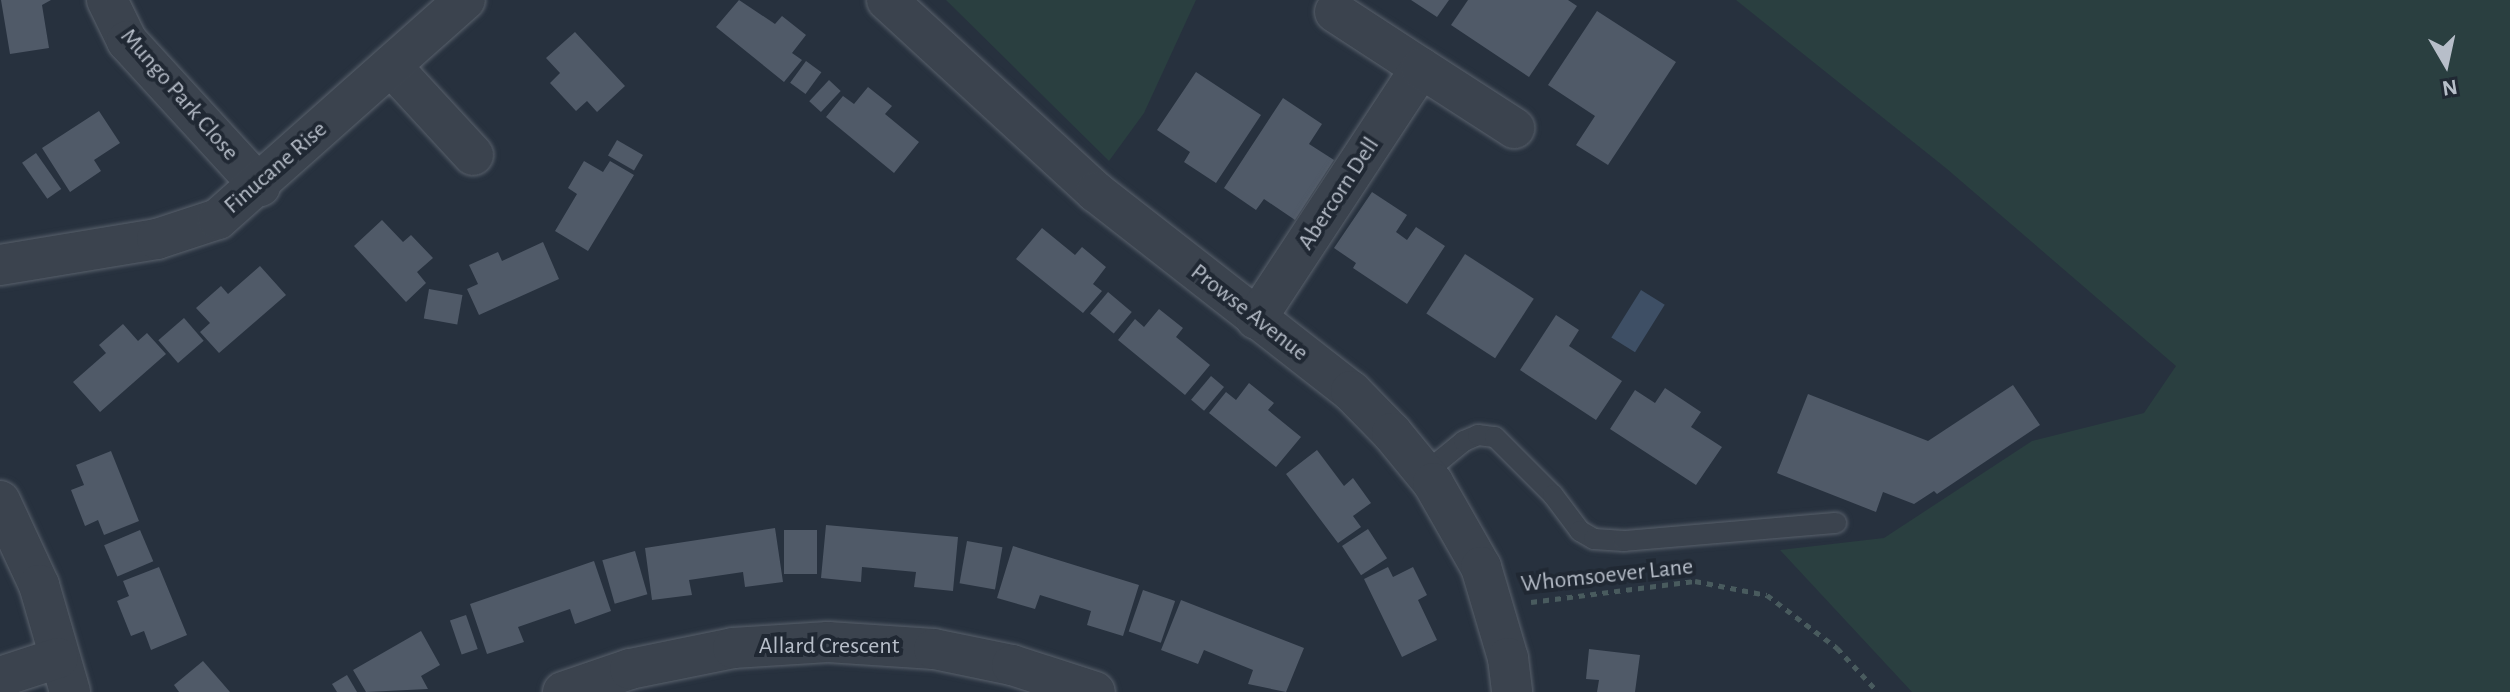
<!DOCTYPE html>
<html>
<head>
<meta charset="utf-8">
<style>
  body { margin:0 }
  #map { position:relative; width:2510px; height:692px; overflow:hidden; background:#27313e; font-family:"Alegreya Sans",sans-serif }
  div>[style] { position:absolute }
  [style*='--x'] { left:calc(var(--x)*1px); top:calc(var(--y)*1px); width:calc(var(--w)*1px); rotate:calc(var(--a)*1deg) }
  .green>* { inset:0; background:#2a3f40 }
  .water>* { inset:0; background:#3e4f65; transform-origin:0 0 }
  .building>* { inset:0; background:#505a68; transform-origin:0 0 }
  .path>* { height:5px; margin-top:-2.5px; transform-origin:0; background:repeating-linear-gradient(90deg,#495b5e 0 6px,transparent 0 12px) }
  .roads { filter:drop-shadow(0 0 2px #59616c) drop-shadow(0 0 2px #59616c) }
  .lane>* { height:20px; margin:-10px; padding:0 10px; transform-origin:10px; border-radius:10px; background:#3b434e }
  .street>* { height:40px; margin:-20px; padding:0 20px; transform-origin:20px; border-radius:20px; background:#3b434e }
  span { translate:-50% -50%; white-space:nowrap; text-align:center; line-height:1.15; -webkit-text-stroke:8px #202833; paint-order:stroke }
  .street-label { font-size:24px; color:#b7bec9 }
  .north { position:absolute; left:2406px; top:24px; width:80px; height:80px; -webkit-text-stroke:6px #202833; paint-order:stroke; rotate:171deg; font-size:22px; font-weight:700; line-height:32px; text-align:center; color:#b7bec9 }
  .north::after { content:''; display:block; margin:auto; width:28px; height:36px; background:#b7bec9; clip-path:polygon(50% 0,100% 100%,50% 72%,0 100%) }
</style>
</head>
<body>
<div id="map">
  <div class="green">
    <div style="clip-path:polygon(946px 0,1196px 0,1144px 113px,1109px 161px)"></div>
    <div style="clip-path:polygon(1736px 0,2510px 0,2510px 692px,1912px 692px,1780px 550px,1884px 538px,2032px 441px,2144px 413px,2176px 366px,1947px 169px)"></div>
  </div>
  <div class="water">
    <div style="left:1641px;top:290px;width:28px;height:56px;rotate:32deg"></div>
  </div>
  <div class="building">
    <div style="clip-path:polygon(1px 0,51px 0,42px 5px,49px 48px,10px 54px)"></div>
    <div style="clip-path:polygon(739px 0,775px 24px,782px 16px,806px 35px,792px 53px,802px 60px,784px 82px,716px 27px)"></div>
    <div style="clip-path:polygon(1411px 0,1449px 0,1437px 17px)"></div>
    <div style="clip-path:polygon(1468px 0,1568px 0,1577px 6px,1529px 77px,1451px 25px)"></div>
    <div style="clip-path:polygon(1597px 11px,1676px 62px,1608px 165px,1576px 145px,1595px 116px,1548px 85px)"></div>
    <div style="clip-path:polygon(575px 32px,625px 86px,597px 112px,587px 101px,576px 111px,550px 83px,560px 73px,546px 58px)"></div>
    <div style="left:806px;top:61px;width:19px;height:27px;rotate:36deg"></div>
    <div style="clip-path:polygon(1196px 72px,1261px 115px,1216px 183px,1184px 162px,1190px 152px,1157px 130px)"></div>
    <div style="left:829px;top:80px;width:16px;height:29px;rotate:43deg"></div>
    <div style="clip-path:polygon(868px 87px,892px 106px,885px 114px,919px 142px,894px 173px,826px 117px,843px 96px,854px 104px)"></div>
    <div style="clip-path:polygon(1283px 98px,1322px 124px,1309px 144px,1334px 160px,1295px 220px,1264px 199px,1256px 210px,1224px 188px)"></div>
    <div style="clip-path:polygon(99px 111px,120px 143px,94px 160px,101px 171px,70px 192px,42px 148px)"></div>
    <div style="left:617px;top:140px;width:30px;height:18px;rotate:30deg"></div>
    <div style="left:36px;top:153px;width:44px;height:17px;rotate:55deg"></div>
    <div style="clip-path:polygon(584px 161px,603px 172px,610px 161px,634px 175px,588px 251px,555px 231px,577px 194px,568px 188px)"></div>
    <div style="clip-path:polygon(1372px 192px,1407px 215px,1396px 232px,1407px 240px,1416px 227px,1445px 246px,1407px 304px,1353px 268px,1356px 263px,1334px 248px)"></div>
    <div style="clip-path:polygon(382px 220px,403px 242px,411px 235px,433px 258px,417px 272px,426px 283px,406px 302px,354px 246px)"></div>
    <div style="clip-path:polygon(1042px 228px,1075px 255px,1082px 247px,1106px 267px,1093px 284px,1102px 291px,1083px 313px,1016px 259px)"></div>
    <div style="clip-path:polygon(543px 242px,559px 279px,479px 315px,467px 289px,478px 284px,469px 265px,498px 252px,502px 261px)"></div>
    <div style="left:1465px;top:254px;width:82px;height:71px;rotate:33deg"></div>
    <div style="clip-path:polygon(260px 266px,286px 295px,219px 353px,200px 332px,210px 323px,196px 308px,221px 286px,228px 294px)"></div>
    <div style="left:429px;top:289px;width:34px;height:30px;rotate:10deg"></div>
    <div style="left:1108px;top:292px;width:31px;height:28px;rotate:40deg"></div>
    <div style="clip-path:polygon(1159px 309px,1183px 328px,1176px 337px,1210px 365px,1185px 395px,1118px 340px,1135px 319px,1144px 327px)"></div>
    <div style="clip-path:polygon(1556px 315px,1579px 330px,1569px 346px,1622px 381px,1596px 420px,1520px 370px)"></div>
    <div style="left:184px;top:318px;width:30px;height:34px;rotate:49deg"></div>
    <div style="clip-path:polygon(123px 324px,138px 341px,147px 333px,166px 354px,100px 412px,73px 382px,106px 353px,99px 345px)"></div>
    <div style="left:1211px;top:376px;width:17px;height:31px;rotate:40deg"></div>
    <div style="clip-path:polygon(1249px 383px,1274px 403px,1268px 410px,1301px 437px,1276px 467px,1209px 413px,1226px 392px,1236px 400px)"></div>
    <div style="clip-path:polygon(2013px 385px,2040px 425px,1937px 494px,1934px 491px,1914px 504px,1883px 492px,1876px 512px,1777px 473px,1808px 394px,1928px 441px)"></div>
    <div style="clip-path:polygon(1665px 388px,1701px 412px,1691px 427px,1722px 447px,1696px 485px,1610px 429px,1635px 390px,1655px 403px)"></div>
    <div style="clip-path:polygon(1317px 450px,1344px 486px,1353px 478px,1371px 503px,1353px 516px,1361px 527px,1338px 543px,1286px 474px)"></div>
    <div style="clip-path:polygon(111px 451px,139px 521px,104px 535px,98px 520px,85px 526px,71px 490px,84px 485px,76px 465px)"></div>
    <div style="clip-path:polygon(826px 525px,958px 537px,953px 591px,914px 587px,916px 572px,862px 567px,861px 582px,821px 578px)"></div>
    <div style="clip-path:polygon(775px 528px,783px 582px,745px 587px,743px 572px,689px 580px,692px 595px,652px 600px,645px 548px)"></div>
    <div style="left:1368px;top:529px;width:35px;height:31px;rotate:57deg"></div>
    <div style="left:140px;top:530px;width:34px;height:39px;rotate:67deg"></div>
    <div style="left:784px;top:530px;width:33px;height:44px"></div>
    <div style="left:967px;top:541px;width:36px;height:43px;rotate:10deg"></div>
    <div style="clip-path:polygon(1013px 546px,1139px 585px,1123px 636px,1087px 625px,1091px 611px,1040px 595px,1035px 609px,997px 598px)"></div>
    <div style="left:635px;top:551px;width:45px;height:34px;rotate:74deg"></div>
    <div style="clip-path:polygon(594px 561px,611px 611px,575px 624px,570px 609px,518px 627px,524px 642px,487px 654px,470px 604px)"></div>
    <div style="clip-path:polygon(159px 567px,187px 635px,151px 650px,144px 631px,131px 636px,117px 601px,129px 596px,123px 581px)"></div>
    <div style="clip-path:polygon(1388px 567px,1393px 577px,1413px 567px,1427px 595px,1418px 600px,1437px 640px,1402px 657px,1364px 579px)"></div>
    <div style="left:1143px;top:590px;width:34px;height:44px;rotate:19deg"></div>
    <div style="clip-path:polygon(1181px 600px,1304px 648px,1286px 692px,1248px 684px,1253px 670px,1204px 650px,1198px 664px,1161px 650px)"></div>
    <div style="left:466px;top:615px;width:36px;height:17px;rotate:71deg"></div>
    <div style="clip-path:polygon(421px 631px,440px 665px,421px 676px,428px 689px,366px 692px,353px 670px)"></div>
    <div style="clip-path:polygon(1589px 649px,1640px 655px,1635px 692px,1597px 692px,1599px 680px,1586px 679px)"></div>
    <div style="clip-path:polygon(203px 661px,230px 692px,179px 692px,174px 685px)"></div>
    <div style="clip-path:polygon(347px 675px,357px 692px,337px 692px,332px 684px)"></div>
  </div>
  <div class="path">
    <div style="--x:1531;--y:602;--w:165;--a:-7.3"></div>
    <div style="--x:1695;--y:581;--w:73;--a:11"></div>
    <div style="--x:1767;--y:595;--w:88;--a:37.1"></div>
    <div style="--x:1837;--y:648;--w:60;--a:47"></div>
  </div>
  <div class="roads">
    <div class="lane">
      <div style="--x:1425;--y:473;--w:50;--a:-39.4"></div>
      <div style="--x:1464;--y:441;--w:15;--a:-23"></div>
      <div style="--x:1478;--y:435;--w:17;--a:7"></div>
      <div style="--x:1495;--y:437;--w:82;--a:45"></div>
      <div style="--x:1553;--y:495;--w:45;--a:53.1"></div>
      <div style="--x:1580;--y:531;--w:16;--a:30"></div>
      <div style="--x:1594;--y:539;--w:30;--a:4"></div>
      <div style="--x:1624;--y:541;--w:213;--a:-4.9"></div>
    </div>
    <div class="street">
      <div style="--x:107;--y:0;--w:46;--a:64"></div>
      <div style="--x:127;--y:41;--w:197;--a:47.5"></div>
      <div style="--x:887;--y:0;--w:284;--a:42.6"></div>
      <div style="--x:1096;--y:192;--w:323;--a:38"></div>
      <div style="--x:1351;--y:391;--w:59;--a:45.7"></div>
      <div style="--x:1392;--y:433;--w:65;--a:50.6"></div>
      <div style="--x:1433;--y:483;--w:97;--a:60.3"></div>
      <div style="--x:1481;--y:567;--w:95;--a:73.5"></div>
      <div style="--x:1508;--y:658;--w:34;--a:83"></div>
      <div style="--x:1335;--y:12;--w:103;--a:33.1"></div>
      <div style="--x:391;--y:66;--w:121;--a:47.3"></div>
      <div style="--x:0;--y:265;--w:159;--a:-9.4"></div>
      <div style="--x:157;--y:239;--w:64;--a:-18.2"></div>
      <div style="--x:218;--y:219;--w:330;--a:-41.6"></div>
      <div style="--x:1256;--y:319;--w:300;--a:-56.7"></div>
      <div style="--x:1421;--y:68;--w:111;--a:32.8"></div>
      <div style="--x:0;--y:501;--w:93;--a:65.1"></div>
      <div style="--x:39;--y:585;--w:111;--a:73.8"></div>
      <div style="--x:0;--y:677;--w:61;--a:-18.1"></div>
      <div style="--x:563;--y:692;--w:71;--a:-18.9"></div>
      <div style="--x:630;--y:669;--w:105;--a:-11.5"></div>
      <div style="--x:733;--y:648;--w:95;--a:-3.6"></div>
      <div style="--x:828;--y:642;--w:106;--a:3.8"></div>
      <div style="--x:934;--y:649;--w:80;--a:11.6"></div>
      <div style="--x:1012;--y:665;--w:87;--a:18"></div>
    </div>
  </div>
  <div class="street-label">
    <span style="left:179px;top:95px;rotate:49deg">Mungo Park Close</span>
    <span style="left:276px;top:168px;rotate:-41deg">Finucane Rise</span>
    <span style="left:1339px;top:194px;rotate:-57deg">Abercorn Dell</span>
    <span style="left:1249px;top:313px;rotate:38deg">Prowse Avenue</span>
    <span style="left:1607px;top:576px;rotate:-6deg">Whomsoever Lane</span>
    <span style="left:829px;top:647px">Allard Crescent</span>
  </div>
  <div class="north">N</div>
</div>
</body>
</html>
